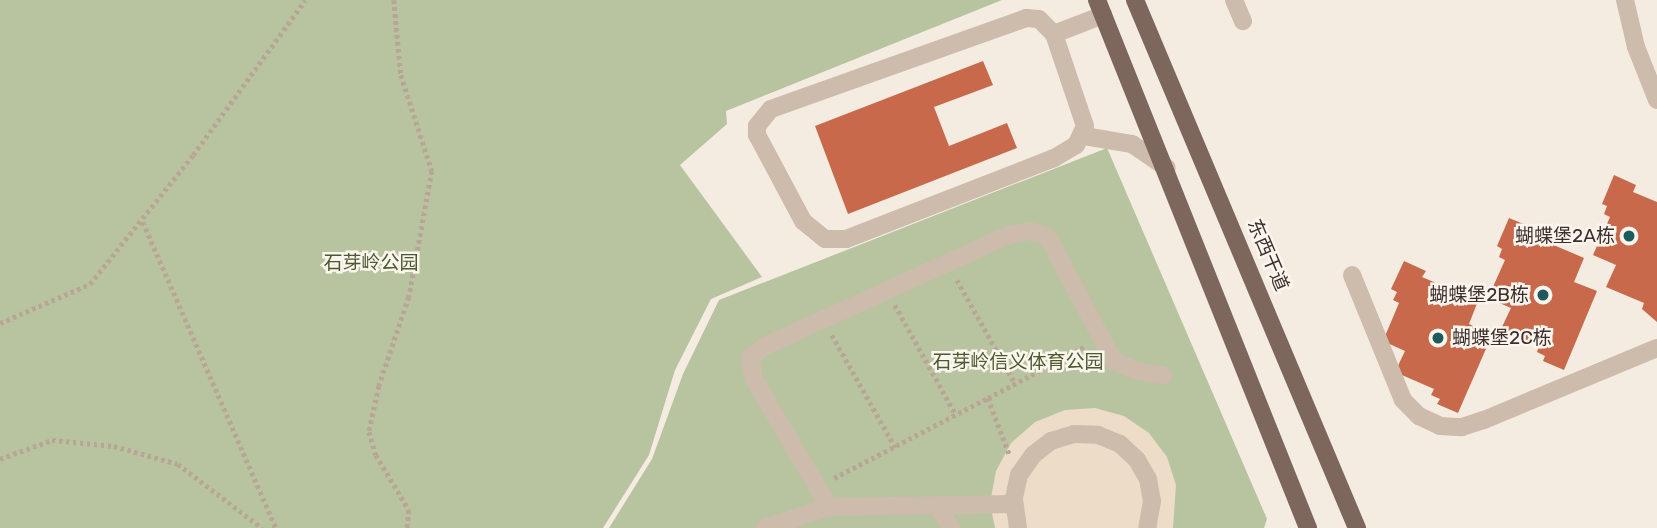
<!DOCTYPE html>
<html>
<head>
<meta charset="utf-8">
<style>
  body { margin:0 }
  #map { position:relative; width:1657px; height:528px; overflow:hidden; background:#f4ebe1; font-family:Rubik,"Noto Sans SC",sans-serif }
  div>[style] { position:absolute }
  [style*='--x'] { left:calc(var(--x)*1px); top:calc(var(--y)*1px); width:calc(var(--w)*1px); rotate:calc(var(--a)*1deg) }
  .green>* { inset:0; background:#b8c4a0 }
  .plaza>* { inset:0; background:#ecdcc8 }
  .building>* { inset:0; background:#c8694b }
  .path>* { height:4.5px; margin-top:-2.25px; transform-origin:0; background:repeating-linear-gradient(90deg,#b9a596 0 3.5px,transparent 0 7px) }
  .minor>* { height:18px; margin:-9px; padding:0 9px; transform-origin:9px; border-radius:9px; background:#cdbbac }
  .major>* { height:18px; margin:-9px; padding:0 9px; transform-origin:9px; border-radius:9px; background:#7d675c }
  .dots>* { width:19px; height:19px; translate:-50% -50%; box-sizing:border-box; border:4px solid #fbf5ee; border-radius:50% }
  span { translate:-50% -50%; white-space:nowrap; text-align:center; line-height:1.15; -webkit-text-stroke:5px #fbf5ee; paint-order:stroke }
  .poi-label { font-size:19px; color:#3b302b }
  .right { translate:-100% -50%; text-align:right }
  .left { translate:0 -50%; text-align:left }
  .street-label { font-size:19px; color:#3b302b }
  .park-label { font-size:19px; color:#4a5a2e }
</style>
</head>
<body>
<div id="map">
  <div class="green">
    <div style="clip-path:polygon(0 0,1002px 0,726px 111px,727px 124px,680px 165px,762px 277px,711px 299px,675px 370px,649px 455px,603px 528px,0 528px)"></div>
    <div style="clip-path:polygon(1107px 148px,1267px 519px,1264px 528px,609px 528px,652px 459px,683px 374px,719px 300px)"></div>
  </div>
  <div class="plaza">
    <div style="clip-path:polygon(1095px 408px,1124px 416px,1149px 433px,1167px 457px,1176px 485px,1173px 528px,995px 528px,990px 503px,996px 471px,1011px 443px,1035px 422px,1065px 410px)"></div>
  </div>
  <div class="building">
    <div style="clip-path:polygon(983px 61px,993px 85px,934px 107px,949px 146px,1007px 123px,1017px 148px,848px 214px,815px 126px)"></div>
    <div style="clip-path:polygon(1614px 175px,1636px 185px,1633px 192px,1657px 202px,1657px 322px,1642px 309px,1644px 303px,1606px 287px,1616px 265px,1593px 255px,1610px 217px,1604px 214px,1607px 206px,1602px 204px)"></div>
    <div style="clip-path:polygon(1509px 218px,1531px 227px,1528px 234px,1584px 258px,1574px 282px,1597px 291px,1564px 370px,1543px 361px,1545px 356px,1537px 352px,1539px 346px,1501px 329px,1511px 308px,1488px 298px,1505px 260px,1499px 257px,1502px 249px,1497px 246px)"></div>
    <div style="clip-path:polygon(1404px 261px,1426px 271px,1422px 277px,1478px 301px,1469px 324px,1492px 335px,1458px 413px,1437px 404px,1440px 399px,1431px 395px,1434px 389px,1395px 372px,1405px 351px,1383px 341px,1399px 303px,1393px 300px,1397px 292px,1391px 289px)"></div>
  </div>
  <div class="path">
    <div style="--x:394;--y:0;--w:75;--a:84.7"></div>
    <div style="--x:401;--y:75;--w:101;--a:72.1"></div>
    <div style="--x:432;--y:171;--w:128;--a:100.3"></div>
    <div style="--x:409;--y:297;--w:94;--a:108.6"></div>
    <div style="--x:379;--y:386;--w:47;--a:102.3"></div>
    <div style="--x:369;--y:432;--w:24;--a:73"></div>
    <div style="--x:376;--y:455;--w:64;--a:59"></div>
    <div style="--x:409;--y:510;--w:18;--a:96"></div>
    <div style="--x:143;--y:222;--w:334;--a:66.5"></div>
    <div style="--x:957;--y:280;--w:118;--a:60.6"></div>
    <div style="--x:895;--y:305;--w:126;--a:61"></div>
    <div style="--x:0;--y:323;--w:98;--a:-23.4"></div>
    <div style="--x:90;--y:284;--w:165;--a:-51.4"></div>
    <div style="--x:193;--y:155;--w:191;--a:-54.1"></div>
    <div style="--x:832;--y:335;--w:129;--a:60.6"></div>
    <div style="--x:988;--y:398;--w:111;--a:-28"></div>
    <div style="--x:0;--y:459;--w:55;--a:-20.1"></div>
    <div style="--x:52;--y:440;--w:62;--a:5.5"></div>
    <div style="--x:114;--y:446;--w:66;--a:15.7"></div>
    <div style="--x:178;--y:464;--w:106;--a:37.3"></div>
    <div style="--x:834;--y:478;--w:174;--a:-27.5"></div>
    <div style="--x:988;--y:398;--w:62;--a:69.2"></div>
  </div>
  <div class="minor">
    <div style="--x:1234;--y:0;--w:23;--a:67"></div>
    <div style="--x:1625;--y:0;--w:48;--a:76.8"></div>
    <div style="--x:1636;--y:47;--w:57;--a:68.4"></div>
    <div style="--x:1054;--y:34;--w:97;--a:71.4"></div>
    <div style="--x:1085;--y:126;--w:21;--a:115"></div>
    <div style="--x:1076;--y:145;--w:26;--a:149"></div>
    <div style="--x:1054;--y:158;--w:223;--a:158.7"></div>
    <div style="--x:846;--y:239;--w:21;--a:180"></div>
    <div style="--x:825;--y:239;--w:28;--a:-141"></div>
    <div style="--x:803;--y:221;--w:98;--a:-118.1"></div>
    <div style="--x:757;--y:135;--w:9;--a:-90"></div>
    <div style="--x:757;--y:126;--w:22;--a:-51"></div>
    <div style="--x:771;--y:109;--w:271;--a:-19.6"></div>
    <div style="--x:1026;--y:18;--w:13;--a:4"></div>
    <div style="--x:1039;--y:19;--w:21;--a:45"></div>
    <div style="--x:1054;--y:34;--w:53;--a:-21.2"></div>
    <div style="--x:1084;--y:136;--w:49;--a:9.5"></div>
    <div style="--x:1132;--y:144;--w:42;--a:34.4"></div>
    <div style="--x:1352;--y:275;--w:135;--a:67.8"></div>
    <div style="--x:1403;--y:400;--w:23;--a:45"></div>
    <div style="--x:1419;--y:416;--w:23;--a:25"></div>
    <div style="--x:1440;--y:426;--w:22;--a:3"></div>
    <div style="--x:1462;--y:427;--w:23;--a:-18"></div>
    <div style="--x:1484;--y:420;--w:187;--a:-22.6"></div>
    <div style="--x:938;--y:506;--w:26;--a:58"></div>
    <div style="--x:829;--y:507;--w:148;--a:-120.4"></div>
    <div style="--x:754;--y:379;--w:21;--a:-101"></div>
    <div style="--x:750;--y:358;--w:19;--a:-39"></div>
    <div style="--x:765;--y:346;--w:268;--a:-24.5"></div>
    <div style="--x:1009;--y:235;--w:21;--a:-11"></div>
    <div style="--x:1030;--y:231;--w:19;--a:18"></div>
    <div style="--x:1048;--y:237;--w:139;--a:62.1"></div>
    <div style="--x:1113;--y:360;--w:26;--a:25"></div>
    <div style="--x:1137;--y:371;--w:27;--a:10"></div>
    <div style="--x:765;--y:528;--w:67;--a:-18.2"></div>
    <div style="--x:829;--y:507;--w:185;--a:-0.9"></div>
    <div style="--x:1018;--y:528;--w:30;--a:-98"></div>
    <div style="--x:1014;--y:498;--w:24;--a:-78"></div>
    <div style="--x:1019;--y:475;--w:24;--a:-55"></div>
    <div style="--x:1033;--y:455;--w:23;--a:-38"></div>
    <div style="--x:1051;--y:441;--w:24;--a:-17"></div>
    <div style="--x:1074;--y:434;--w:24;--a:2"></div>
    <div style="--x:1098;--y:435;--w:24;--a:22"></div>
    <div style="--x:1120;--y:444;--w:23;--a:43"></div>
    <div style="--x:1137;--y:460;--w:22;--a:60"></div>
    <div style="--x:1148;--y:479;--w:22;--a:80"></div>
    <div style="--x:1152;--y:501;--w:27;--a:100"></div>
  </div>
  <div class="major">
    <div style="--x:1097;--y:0;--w:569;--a:68.22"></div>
    <div style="--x:1135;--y:0;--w:573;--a:67.2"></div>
  </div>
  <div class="dots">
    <div style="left:1629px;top:236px;background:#1f5a5e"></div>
    <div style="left:1543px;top:295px;background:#1f5a5e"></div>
    <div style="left:1438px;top:338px;background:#1f5a5e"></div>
  </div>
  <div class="poi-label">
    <span class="right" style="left:1615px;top:236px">蝴蝶堡2A栋</span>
    <span class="right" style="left:1529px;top:295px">蝴蝶堡2B栋</span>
    <span class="left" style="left:1452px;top:338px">蝴蝶堡2C栋</span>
  </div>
  <div class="street-label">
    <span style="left:1268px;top:255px;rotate:67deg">东西干道</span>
  </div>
  <div class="park-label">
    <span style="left:371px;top:263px">石芽岭公园</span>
    <span style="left:1018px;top:362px">石芽岭信义体育公园</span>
  </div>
</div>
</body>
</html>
